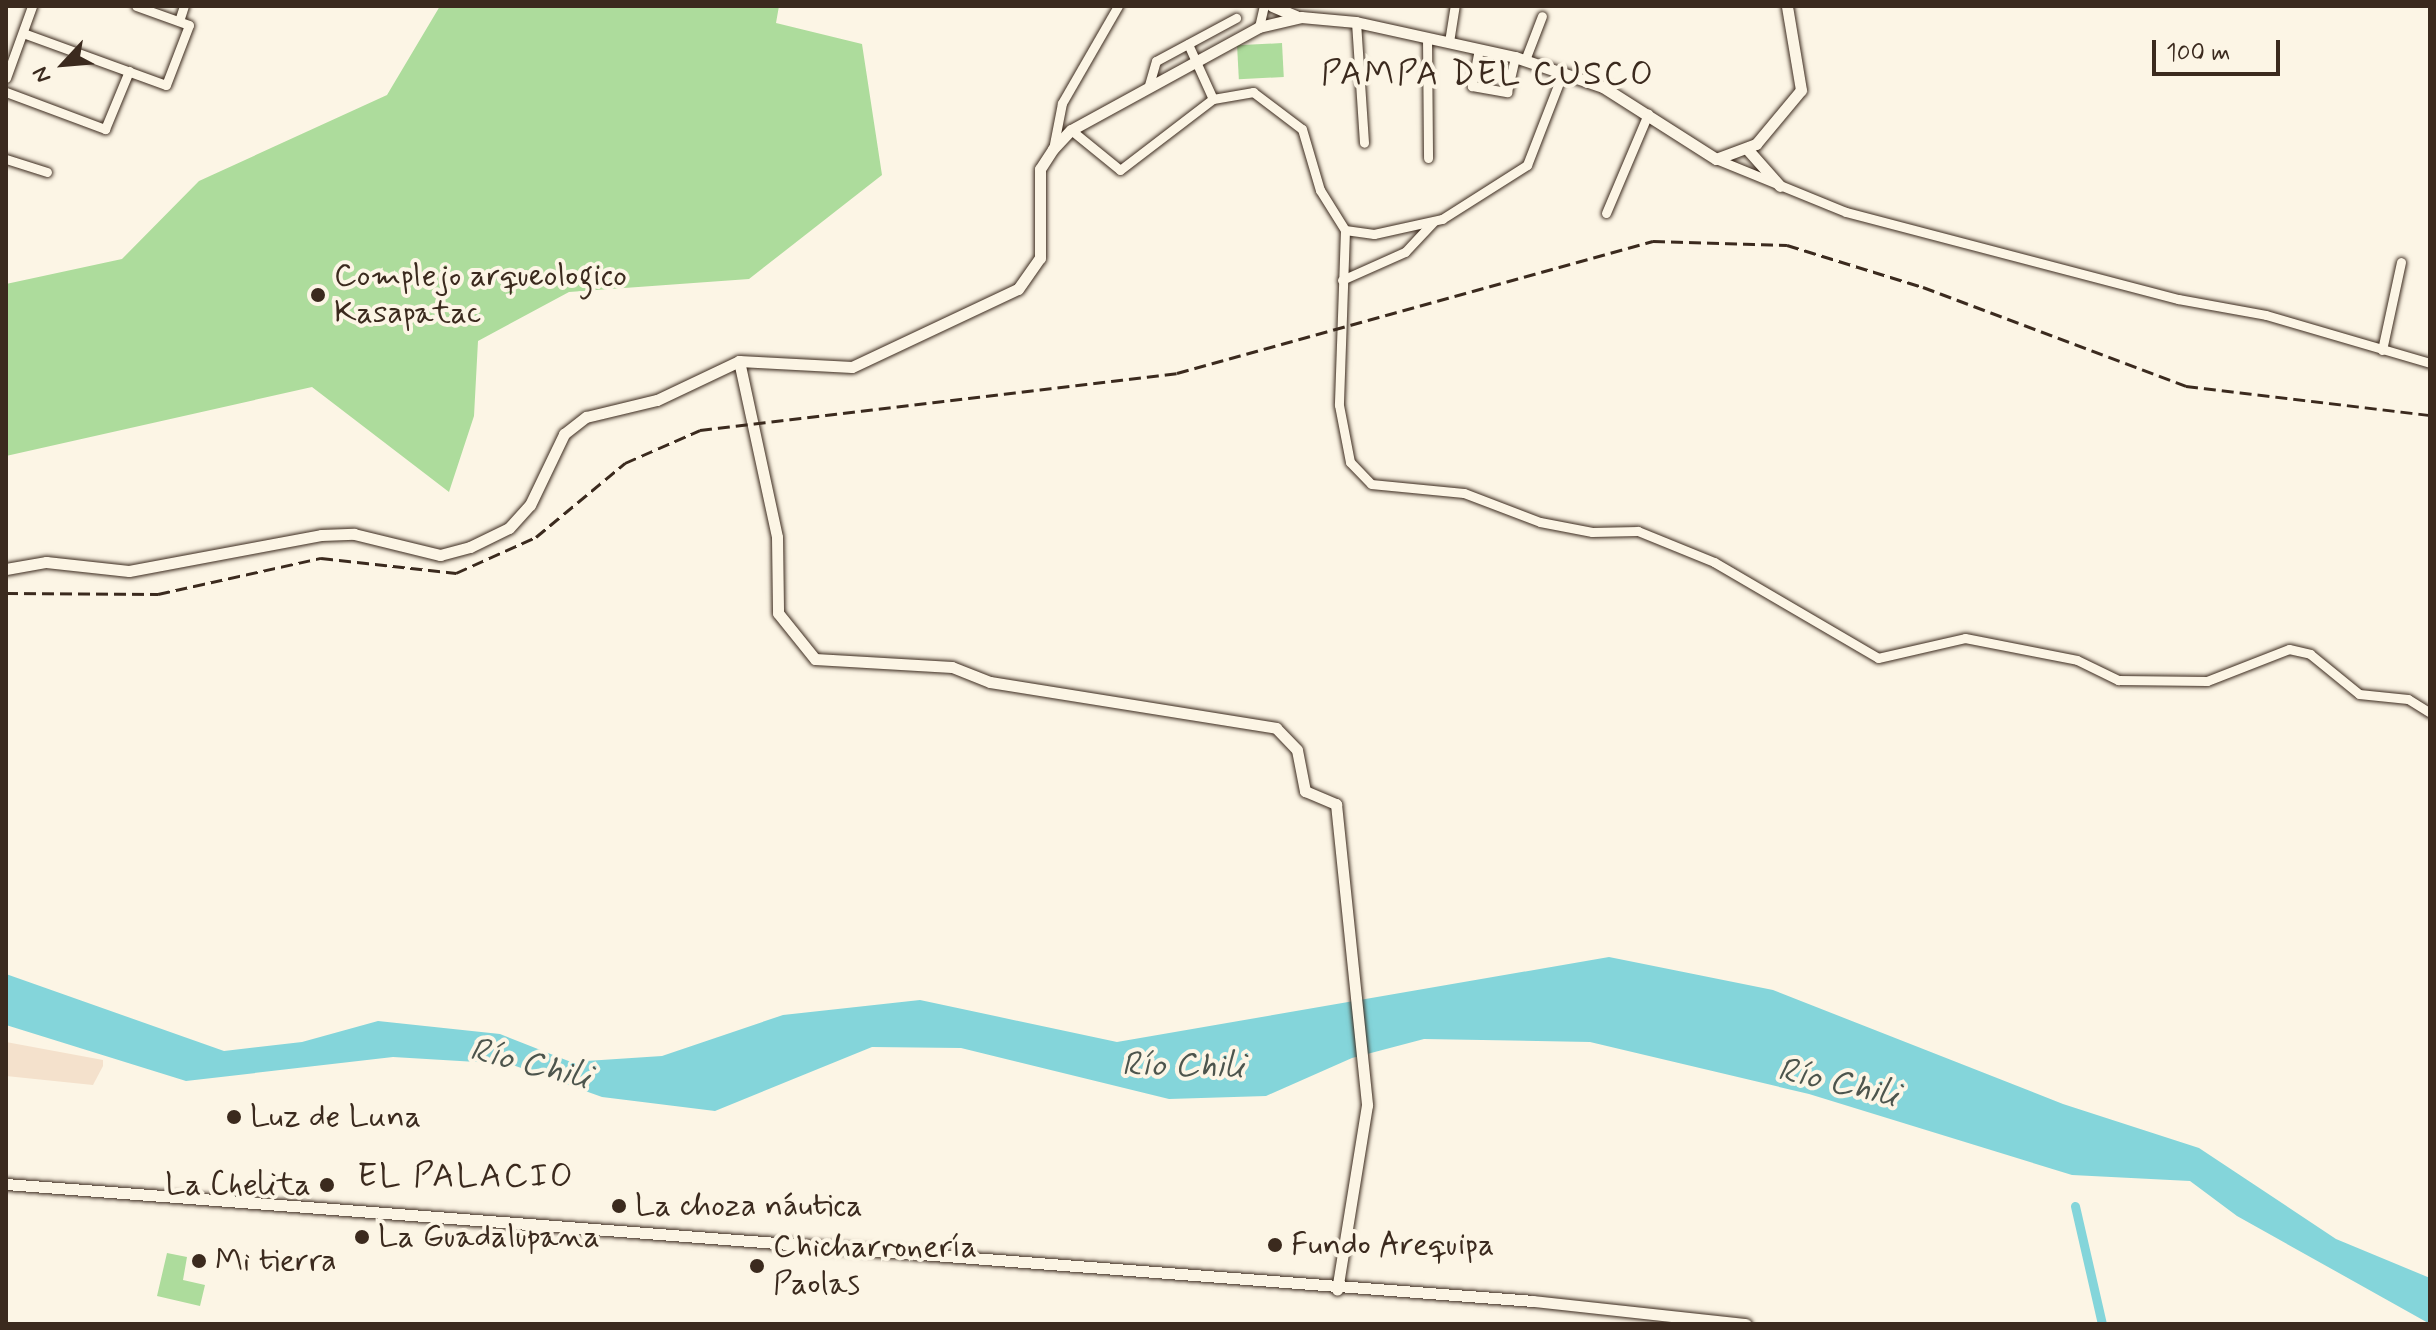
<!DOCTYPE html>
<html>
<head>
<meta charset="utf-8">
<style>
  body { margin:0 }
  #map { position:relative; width:2436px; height:1330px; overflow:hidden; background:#fcf5e5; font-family:Mynerve,sans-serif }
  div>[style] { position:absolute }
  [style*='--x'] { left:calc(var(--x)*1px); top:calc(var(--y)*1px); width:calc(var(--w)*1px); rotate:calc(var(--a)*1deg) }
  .built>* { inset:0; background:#f4e1cc }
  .green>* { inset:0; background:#addc9c; transform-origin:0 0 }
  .water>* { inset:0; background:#84d5da }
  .canal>* { height:9px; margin:-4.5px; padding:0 4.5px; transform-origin:4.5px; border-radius:4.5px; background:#84d5da }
  .roads { filter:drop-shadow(0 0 2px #3b2a1e) drop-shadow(0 0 2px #3b2a1e) }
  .minor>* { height:9px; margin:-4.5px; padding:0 4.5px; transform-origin:4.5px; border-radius:4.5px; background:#fcf5e5 }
  .major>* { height:11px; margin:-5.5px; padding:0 5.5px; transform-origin:5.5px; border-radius:5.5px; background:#fcf5e5 }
  .rail>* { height:3px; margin-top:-1.5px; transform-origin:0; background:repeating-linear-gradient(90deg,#3b2a1e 0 12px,transparent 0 18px) }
  .dots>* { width:22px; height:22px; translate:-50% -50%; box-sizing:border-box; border:4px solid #fcf5e5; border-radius:50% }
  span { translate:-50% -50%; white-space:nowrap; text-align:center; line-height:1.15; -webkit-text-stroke:8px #fcf5e5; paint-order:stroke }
  .poi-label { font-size:32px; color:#3b2a1e }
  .left { translate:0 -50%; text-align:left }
  .right { translate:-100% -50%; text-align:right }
  .neighbourhood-label { font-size:34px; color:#3b2a1e; letter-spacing:2px }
  .water-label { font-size:34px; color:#4d554d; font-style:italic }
  .frame { position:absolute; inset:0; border:8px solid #3b2a1e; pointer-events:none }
  .north { position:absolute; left:24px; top:24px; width:80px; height:80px; -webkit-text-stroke:6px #fcf5e5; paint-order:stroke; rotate:244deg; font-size:22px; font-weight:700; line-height:32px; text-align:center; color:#3b2a1e }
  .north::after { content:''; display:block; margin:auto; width:28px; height:36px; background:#3b2a1e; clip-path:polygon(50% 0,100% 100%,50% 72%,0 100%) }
  .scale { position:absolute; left:2152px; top:40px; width:128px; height:36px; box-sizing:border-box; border:4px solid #3b2a1e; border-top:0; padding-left:10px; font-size:24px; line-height:28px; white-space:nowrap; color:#3b2a1e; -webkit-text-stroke:6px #fcf5e5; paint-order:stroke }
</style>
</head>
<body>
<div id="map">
  <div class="built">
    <div style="clip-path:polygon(6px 1042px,103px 1060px,103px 1066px,93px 1085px,6px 1076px)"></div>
  </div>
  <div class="green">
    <div style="clip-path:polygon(440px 6px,779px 6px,776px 23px,862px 44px,882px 175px,749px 279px,569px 292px,478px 341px,474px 416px,449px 492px,312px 387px,6px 456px,6px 284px,122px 259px,199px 181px,387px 95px)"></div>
    <div style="left:1282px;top:43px;width:34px;height:45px;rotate:87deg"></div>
    <div style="clip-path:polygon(167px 1253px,187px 1257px,183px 1280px,205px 1285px,200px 1306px,157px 1296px)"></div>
  </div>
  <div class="water">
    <div style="clip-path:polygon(1609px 957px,1773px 990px,2063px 1104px,2199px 1148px,2336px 1239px,2430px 1278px,2430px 1324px,2237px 1216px,2190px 1181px,2072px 1175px,1809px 1094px,1590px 1042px,1424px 1039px,1352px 1058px,1266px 1096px,1169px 1099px,961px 1048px,872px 1047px,715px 1111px,602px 1097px,510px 1064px,393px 1057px,186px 1081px,6px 1025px,6px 974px,224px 1051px,302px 1042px,378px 1021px,500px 1034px,571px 1062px,662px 1056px,783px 1015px,920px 1000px,1117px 1042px)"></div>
  </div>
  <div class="canal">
    <div style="--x:2075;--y:1206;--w:121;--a:77.1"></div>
  </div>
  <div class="roads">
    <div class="minor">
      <div style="--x:179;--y:21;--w:16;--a:-72"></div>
      <div style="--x:1356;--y:22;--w:121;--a:86.2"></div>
      <div style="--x:1259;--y:27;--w:22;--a:-77"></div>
      <div style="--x:23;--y:33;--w:152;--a:20"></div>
      <div style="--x:166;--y:85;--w:64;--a:-69"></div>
      <div style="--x:189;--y:25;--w:56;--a:-160.3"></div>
      <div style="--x:1427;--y:38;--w:120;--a:89.5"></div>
      <div style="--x:1449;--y:42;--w:36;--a:-81"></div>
      <div style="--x:1188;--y:44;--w:60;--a:65.6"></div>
      <div style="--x:1479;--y:49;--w:38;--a:101"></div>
      <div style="--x:1472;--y:86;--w:36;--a:10"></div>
      <div style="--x:1507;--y:92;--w:36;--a:-77"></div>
      <div style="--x:1525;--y:60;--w:47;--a:-68.9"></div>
      <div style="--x:6;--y:78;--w:77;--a:-70.1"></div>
      <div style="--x:1149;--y:85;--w:25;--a:-74"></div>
      <div style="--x:1156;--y:61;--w:91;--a:-28.3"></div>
      <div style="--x:6;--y:92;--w:106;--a:20.5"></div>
      <div style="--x:105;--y:129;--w:63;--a:-67.5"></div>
      <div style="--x:1071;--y:130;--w:63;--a:39.2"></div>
      <div style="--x:1120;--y:170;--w:117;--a:-37.4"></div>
      <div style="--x:1213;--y:99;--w:41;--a:-9.9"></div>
      <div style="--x:1253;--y:92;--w:61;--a:37.1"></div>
      <div style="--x:1302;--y:129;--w:64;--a:73.6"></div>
      <div style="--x:1320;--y:190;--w:47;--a:58"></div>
      <div style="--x:1345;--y:230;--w:29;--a:8"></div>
      <div style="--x:1374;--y:234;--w:70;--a:-12.4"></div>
      <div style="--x:1442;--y:219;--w:101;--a:-32.4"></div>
      <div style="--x:1527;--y:165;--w:100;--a:-68.8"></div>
      <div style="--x:1053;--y:149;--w:47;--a:-78.9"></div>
      <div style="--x:1062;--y:103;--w:112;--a:-60"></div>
      <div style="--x:6;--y:159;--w:43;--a:17.6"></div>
      <div style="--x:1716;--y:159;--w:140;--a:22.2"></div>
      <div style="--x:1846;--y:212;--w:343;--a:14.7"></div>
      <div style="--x:2178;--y:299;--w:89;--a:10.3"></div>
      <div style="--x:2266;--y:315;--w:171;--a:16.3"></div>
      <div style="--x:1606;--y:213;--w:108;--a:-67"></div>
      <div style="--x:1345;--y:230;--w:175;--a:92"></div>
      <div style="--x:1339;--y:405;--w:58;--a:79.1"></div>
      <div style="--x:1350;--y:462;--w:30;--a:46"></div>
      <div style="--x:1371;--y:484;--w:93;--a:5.5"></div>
      <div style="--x:1464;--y:493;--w:81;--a:20.9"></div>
      <div style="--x:1540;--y:522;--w:53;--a:10.9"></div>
      <div style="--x:1592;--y:532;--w:46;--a:-1.2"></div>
      <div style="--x:1638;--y:531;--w:82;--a:22.2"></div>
      <div style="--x:1714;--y:562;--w:190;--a:30.3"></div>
      <div style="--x:1878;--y:658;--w:89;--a:-12.9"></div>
      <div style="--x:1965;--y:638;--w:114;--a:11.1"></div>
      <div style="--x:2077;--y:660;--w:46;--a:26"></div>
      <div style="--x:2118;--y:680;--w:89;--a:0.6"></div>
      <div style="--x:2207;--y:681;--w:88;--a:-21.3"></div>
      <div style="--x:2289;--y:649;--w:22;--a:13"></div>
      <div style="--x:2310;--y:654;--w:63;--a:39.2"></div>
      <div style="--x:2359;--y:694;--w:49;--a:5.8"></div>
      <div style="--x:2408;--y:699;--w:26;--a:32"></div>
      <div style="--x:1342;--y:280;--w:69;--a:-24"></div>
      <div style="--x:1405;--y:252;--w:42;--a:-46.9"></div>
      <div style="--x:2382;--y:350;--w:90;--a:-77.8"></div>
    </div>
    <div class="major">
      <div style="--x:1272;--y:6;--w:26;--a:23"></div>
      <div style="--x:1748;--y:150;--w:48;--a:48.4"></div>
      <div style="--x:739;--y:361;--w:180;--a:77.8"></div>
      <div style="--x:777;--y:537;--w:76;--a:89.2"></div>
      <div style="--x:778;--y:613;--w:59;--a:51.2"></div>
      <div style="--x:815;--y:659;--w:137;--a:3.3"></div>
      <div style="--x:952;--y:667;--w:41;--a:21.5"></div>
      <div style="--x:990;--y:682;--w:290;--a:9.1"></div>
      <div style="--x:1276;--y:728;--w:30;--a:46"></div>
      <div style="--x:1297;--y:750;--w:42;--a:79"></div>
      <div style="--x:1305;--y:791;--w:34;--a:23"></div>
      <div style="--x:1336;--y:804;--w:303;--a:84.1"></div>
      <div style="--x:1367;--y:1105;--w:187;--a:99.2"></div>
      <div style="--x:6;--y:569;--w:41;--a:-9.9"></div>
      <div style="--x:46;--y:562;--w:83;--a:6.2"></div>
      <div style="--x:129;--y:571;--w:195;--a:-10.6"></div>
      <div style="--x:321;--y:535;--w:33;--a:-2"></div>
      <div style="--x:354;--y:534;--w:89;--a:13.7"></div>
      <div style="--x:440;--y:555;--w:31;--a:-15"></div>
      <div style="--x:470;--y:547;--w:43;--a:-26"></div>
      <div style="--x:509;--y:528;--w:31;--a:-48"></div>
      <div style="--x:530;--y:505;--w:79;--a:-64.4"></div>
      <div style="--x:564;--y:434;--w:28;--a:-38"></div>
      <div style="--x:586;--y:417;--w:73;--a:-13.5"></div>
      <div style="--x:657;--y:400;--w:91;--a:-25.4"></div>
      <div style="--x:739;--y:361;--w:113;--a:3"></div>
      <div style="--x:852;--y:367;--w:183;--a:-25.2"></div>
      <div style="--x:1018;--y:289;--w:38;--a:-55"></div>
      <div style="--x:1040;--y:258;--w:89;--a:-90"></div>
      <div style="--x:1040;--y:169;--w:24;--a:-57"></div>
      <div style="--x:1053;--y:149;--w:26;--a:-47"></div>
      <div style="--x:1071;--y:130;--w:214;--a:-28.7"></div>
      <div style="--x:1259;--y:27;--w:43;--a:-13.4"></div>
      <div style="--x:1301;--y:17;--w:55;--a:5.2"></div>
      <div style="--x:1356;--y:22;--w:163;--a:12.4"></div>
      <div style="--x:1515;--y:57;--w:93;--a:18.8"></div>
      <div style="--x:1603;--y:87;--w:134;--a:32.5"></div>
      <div style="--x:1716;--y:159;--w:43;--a:-20.6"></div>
      <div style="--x:1756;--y:144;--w:70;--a:-50.2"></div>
      <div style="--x:1801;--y:90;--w:85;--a:-99.5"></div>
      <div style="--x:6;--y:1184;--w:1531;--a:4.38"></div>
      <div style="--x:1533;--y:1301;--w:214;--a:6.2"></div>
    </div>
  </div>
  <div class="rail">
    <div style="--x:6;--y:593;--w:152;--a:0.4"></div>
    <div style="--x:158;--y:594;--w:167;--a:-12.5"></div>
    <div style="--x:321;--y:558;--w:136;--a:6.3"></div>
    <div style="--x:456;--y:573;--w:88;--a:-24.2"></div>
    <div style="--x:536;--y:537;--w:116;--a:-39.7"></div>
    <div style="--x:625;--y:463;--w:82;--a:-23.7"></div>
    <div style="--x:700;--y:430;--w:480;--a:-6.8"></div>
    <div style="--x:1177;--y:373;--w:494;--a:-15.5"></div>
    <div style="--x:1653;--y:241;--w:134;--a:1.7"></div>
    <div style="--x:1787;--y:245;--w:142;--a:17.2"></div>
    <div style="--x:1923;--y:287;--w:281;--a:20.6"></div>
    <div style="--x:2186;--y:386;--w:246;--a:6.8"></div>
  </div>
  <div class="dots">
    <div style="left:318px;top:295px;background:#3b2a1e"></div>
    <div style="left:234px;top:1117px;background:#3b2a1e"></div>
    <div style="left:327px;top:1185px;background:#3b2a1e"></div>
    <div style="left:619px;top:1206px;background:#3b2a1e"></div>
    <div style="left:362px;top:1237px;background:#3b2a1e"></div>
    <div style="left:1275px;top:1245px;background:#3b2a1e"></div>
    <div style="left:199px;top:1261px;background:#3b2a1e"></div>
    <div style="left:757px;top:1266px;background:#3b2a1e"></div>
  </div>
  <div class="poi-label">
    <span class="left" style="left:334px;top:295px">Complejo arqueologico<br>Kasapatac</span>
    <span class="left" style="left:250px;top:1117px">Luz de Luna</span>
    <span class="right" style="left:311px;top:1185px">La Chelita</span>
    <span class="left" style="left:635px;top:1206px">La choza náutica</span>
    <span class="left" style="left:378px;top:1237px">La Guadalupana</span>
    <span class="left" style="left:1291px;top:1245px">Fundo Arequipa</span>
    <span class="left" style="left:773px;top:1266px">Chicharronería<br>Paolas</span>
    <span class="left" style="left:215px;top:1261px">Mi tierra</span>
  </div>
  <div class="neighbourhood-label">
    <span style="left:1488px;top:75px">PAMPA DEL CUSCO</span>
    <span style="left:466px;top:1177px">EL PALACIO</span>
  </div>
  <div class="water-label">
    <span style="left:530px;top:1064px;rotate:14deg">Río Chili</span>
    <span style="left:1183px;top:1066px;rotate:1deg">Río Chili</span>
    <span style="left:1838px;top:1083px;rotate:13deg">Río Chili</span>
  </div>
  <div class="frame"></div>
  <div class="north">N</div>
  <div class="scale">100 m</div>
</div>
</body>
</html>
